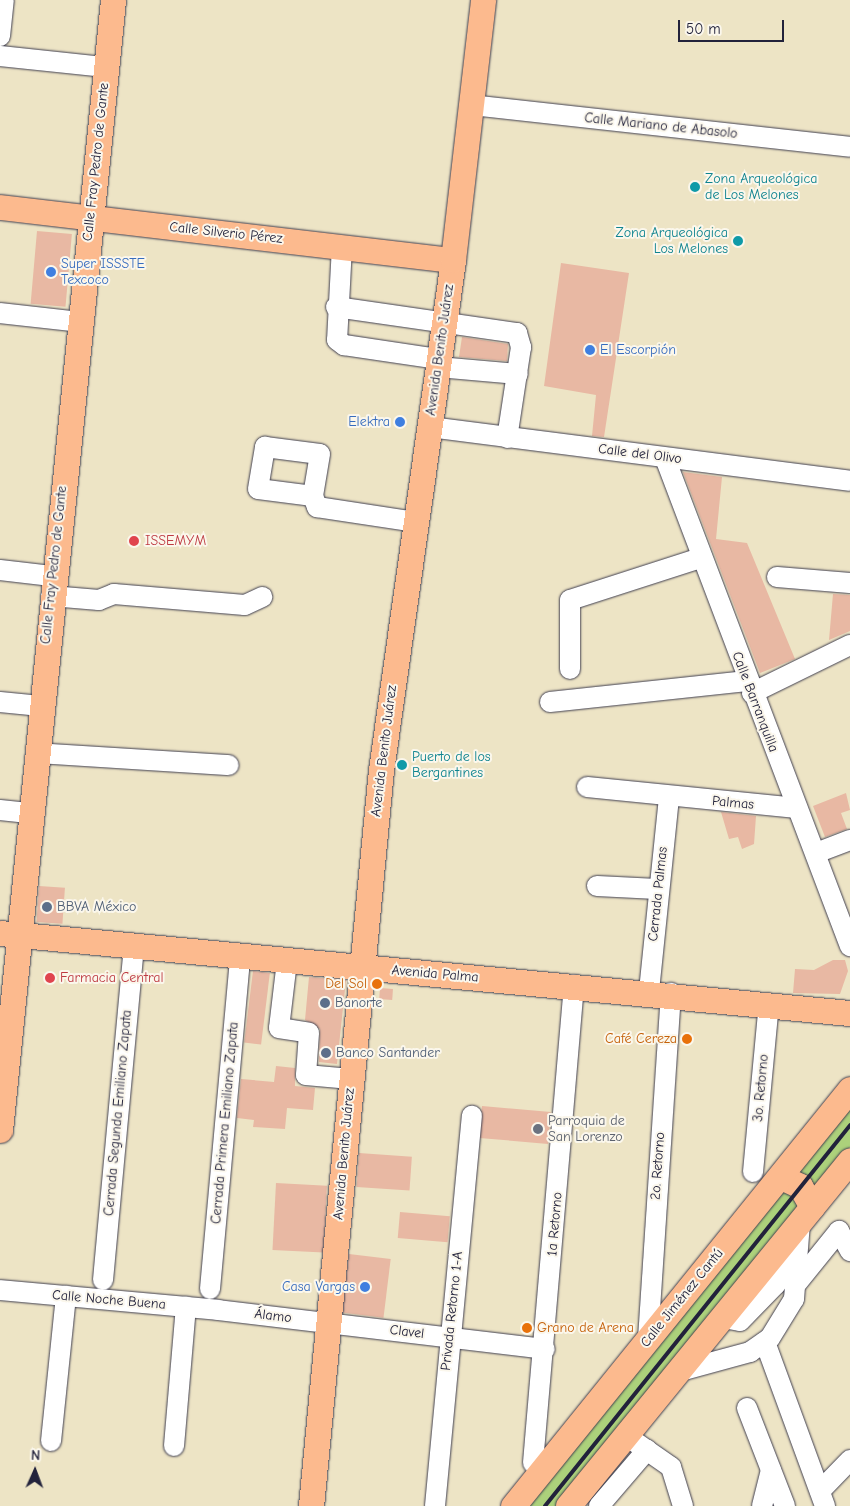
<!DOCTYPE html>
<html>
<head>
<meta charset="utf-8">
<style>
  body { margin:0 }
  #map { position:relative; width:850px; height:1506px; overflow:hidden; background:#ede4c5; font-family:"Comic Neue",sans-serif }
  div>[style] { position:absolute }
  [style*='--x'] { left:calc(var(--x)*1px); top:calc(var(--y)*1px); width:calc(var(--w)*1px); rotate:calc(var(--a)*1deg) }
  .green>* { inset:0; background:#acd17b }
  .building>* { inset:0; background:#e8b8a3; transform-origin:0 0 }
  .roads { filter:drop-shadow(0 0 1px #403f50) drop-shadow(0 0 1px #403f50) }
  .minor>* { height:20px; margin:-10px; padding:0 10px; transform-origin:10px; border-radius:10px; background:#fff }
  .major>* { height:25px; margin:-12.5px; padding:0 12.5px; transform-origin:12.5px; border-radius:12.5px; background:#fcba8e }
  .rail>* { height:4px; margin:-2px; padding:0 2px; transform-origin:2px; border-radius:2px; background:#22223b }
  .dots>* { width:14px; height:14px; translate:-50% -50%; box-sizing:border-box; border:2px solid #fbf7ec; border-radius:50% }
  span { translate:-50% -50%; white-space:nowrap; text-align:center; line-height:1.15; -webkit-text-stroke:4px #fbf7ec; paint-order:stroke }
  .street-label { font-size:14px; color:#22223b }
  .culture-label { font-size:14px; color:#0d838f }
  .left { translate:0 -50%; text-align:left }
  .right { translate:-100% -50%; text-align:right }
  .shop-label { font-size:14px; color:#366cbe }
  .health-label { font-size:14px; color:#be3a42 }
  .service-label { font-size:14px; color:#4e5e75 }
  .food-label { font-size:14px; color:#c56008 }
  .worship-label { font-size:14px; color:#5b616d }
  .north { position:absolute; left:10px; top:1446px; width:50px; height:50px; -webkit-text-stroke:4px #fbf7ec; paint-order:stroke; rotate:2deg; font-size:14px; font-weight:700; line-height:20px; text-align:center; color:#22223b }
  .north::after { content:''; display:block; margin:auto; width:18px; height:22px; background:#22223b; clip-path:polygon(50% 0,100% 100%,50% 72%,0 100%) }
  .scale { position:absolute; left:678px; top:20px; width:106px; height:22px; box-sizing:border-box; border:2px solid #22223b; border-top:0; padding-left:6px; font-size:15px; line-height:18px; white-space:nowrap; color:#22223b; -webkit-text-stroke:4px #fbf7ec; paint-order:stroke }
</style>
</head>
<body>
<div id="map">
  <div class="green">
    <div style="clip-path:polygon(850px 1109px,850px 1147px,560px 1506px,527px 1506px)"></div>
  </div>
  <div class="building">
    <div style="left:37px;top:231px;width:35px;height:73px;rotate:5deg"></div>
    <div style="clip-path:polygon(561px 263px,629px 273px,604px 437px,592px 436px,596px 395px,544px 386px)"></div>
    <div style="clip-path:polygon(462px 337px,508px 344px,507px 361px,459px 357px)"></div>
    <div style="clip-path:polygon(683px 472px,722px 477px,716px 539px,747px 543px,795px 659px,760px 673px)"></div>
    <div style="clip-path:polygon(833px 594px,850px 595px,850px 631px,829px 640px)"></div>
    <div style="clip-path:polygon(846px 793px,850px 810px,841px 813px,847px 829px,825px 837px,813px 806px)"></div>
    <div style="clip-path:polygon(721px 812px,756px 816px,754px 844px,742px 849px,738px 837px,729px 839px)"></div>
    <div style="left:39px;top:886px;width:26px;height:36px;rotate:4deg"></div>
    <div style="clip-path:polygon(833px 960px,845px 960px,848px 971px,840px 994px,793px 993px,795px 969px,814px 970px)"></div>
    <div style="left:253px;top:971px;width:17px;height:72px;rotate:7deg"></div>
    <div style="clip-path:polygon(309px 977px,346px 980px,337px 1064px,319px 1062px,320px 1029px,305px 1020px)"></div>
    <div style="left:380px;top:988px;width:13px;height:11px;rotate:4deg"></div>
    <div style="clip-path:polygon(276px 1066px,295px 1068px,295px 1086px,315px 1088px,313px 1110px,287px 1108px,285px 1129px,253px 1127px,254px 1120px,237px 1118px,241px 1079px,274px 1082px)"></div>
    <div style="left:482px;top:1106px;width:69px;height:32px;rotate:5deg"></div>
    <div style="left:359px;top:1153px;width:53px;height:34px;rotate:4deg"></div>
    <div style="left:276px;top:1183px;width:51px;height:67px;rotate:3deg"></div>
    <div style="left:400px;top:1212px;width:50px;height:26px;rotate:5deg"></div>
    <div style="left:349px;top:1254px;width:42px;height:59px;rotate:7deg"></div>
  </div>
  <div class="roads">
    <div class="minor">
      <div style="--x:0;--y:36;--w:36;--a:-84"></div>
      <div style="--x:0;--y:56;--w:106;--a:6"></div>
      <div style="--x:471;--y:105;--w:381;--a:6.3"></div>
      <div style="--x:342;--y:246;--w:94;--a:93"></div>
      <div style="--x:337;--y:340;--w:9;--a:36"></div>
      <div style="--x:344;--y:345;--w:96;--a:8.4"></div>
      <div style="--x:336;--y:307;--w:183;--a:8.2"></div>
      <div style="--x:517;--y:333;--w:15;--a:74"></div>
      <div style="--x:521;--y:347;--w:92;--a:98.7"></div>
      <div style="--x:0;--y:313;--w:81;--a:6.4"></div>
      <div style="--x:438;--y:367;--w:80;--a:5"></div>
      <div style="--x:430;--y:427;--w:423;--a:7.3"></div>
      <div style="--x:665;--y:458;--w:522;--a:69.24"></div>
      <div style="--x:313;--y:496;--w:55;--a:-172.7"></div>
      <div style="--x:258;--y:489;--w:43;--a:-80.5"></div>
      <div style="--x:265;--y:447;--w:55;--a:7.3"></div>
      <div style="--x:320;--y:454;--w:43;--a:99.5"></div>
      <div style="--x:313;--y:496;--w:12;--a:70"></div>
      <div style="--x:317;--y:507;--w:99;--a:8.7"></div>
      <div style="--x:0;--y:570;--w:52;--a:6.6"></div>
      <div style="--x:777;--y:577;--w:73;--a:4.7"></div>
      <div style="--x:51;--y:596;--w:48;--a:4.8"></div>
      <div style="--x:99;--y:600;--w:16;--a:-22"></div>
      <div style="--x:114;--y:594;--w:131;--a:4.8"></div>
      <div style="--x:245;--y:605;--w:19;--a:-25"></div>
      <div style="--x:570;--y:669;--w:69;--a:-90"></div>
      <div style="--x:570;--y:600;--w:137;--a:-17.9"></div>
      <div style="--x:752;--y:693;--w:109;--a:-26.1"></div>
      <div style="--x:0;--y:702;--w:41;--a:5.6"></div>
      <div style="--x:550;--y:702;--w:198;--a:-6.1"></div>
      <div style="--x:36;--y:753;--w:193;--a:3.6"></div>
      <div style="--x:587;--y:787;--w:211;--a:5.7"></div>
      <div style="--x:0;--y:810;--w:31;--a:6"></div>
      <div style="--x:816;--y:853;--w:36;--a:-21"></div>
      <div style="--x:597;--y:886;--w:60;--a:2.9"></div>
      <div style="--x:287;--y:961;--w:67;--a:96.8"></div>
      <div style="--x:279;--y:1028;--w:30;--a:9"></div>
      <div style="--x:309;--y:1033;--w:42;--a:94.1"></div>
      <div style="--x:306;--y:1075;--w:45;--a:5.1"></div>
      <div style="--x:649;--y:991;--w:195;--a:-84.1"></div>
      <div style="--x:753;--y:1172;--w:169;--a:-84.6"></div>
      <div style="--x:103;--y:1280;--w:335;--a:-84.7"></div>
      <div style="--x:797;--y:1283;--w:67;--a:-51.1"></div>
      <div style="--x:839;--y:1231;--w:23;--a:61"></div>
      <div style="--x:210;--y:1289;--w:333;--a:-84.8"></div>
      <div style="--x:0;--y:1290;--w:219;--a:5.2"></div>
      <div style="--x:218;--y:1310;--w:329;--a:6.8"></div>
      <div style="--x:723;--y:1318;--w:17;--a:10"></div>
      <div style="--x:740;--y:1321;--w:52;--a:-45.8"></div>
      <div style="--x:776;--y:1284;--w:43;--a:-80.5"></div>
      <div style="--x:648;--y:1339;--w:347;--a:-86.2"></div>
      <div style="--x:765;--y:1342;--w:175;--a:69.9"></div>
      <div style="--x:680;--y:1371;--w:73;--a:-15.2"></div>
      <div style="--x:750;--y:1352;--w:24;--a:-35"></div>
      <div style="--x:770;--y:1338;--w:46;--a:-58.4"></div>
      <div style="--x:794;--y:1299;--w:77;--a:-85.5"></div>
      <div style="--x:747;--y:1408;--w:105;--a:68.8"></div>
      <div style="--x:625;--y:1435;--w:56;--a:34.8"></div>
      <div style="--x:671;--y:1467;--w:41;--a:72.9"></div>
      <div style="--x:51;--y:1441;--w:146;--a:-84.1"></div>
      <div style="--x:174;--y:1446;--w:140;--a:-85.1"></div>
      <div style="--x:533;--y:1463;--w:480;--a:-85.1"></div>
      <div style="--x:820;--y:1491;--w:43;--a:-45.9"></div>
      <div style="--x:435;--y:1506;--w:392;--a:-84.6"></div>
      <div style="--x:599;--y:1506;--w:74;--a:-49.4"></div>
      <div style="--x:762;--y:1506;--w:37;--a:-76"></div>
    </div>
    <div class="major">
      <div style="--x:0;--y:207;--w:456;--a:6.7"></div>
      <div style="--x:0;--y:933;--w:854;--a:5.38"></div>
      <div style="--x:0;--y:1130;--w:1136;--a:-84.29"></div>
      <div style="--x:781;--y:1177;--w:21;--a:25"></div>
      <div style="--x:800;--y:1186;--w:24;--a:60"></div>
      <div style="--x:311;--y:1506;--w:739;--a:-84.57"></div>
      <div style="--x:381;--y:770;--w:515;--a:-81.96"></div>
      <div style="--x:453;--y:260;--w:262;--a:-83.4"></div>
      <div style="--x:513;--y:1506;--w:536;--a:-51.06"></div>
      <div style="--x:568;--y:1506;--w:446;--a:-50.8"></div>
    </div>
  </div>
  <div class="rail">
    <div style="--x:545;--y:1506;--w:488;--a:-51.3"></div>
  </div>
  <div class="dots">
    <div style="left:695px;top:187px;background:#0f9aa8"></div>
    <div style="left:738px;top:241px;background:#0f9aa8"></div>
    <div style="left:51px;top:272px;background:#3f7fe0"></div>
    <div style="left:590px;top:350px;background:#3f7fe0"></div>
    <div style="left:400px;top:422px;background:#3f7fe0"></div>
    <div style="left:134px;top:541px;background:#e0444e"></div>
    <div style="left:402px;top:765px;background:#0f9aa8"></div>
    <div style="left:47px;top:907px;background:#5c6f8a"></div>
    <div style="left:50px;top:978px;background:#e0444e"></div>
    <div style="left:377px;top:984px;background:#e8710a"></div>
    <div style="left:325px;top:1003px;background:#5c6f8a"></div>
    <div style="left:687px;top:1039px;background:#e8710a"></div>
    <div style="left:326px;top:1053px;background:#5c6f8a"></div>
    <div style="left:538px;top:1129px;background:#6b7280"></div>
    <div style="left:365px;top:1287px;background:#3f7fe0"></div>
    <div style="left:527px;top:1328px;background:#e8710a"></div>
  </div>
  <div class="street-label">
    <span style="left:661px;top:126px;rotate:6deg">Calle Mariano de Abasolo</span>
    <span style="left:96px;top:162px;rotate:-84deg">Calle Fray Pedro de Gante</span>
    <span style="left:226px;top:233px;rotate:6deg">Calle Silverio Pérez</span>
    <span style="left:440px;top:350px;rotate:-82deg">Avenida Benito Juárez</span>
    <span style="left:640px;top:454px;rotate:7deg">Calle del Olivo</span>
    <span style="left:54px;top:565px;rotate:-84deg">Calle Fray Pedro de Gante</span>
    <span style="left:755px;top:702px;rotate:69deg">Calle Barranquilla</span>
    <span style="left:384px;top:751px;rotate:-83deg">Avenida Benito Juárez</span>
    <span style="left:733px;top:803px;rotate:5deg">Palmas</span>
    <span style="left:658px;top:894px;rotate:-84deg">Cerrada Palmas</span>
    <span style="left:435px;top:974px;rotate:5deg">Avenida Palma</span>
    <span style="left:761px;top:1088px;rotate:-85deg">3o. Retorno</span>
    <span style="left:118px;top:1113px;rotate:-85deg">Cerrada Segunda Emiliano Zapata</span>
    <span style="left:225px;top:1123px;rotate:-85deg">Cerrada Primera Emiliano Zapata</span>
    <span style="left:344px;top:1154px;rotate:-85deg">Avenida Benito Juárez</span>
    <span style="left:658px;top:1166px;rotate:-86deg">2o. Retorno</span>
    <span style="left:555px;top:1224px;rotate:-85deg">1a Retorno</span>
    <span style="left:682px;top:1298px;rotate:-51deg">Calle Jiménez Cantú</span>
    <span style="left:109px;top:1300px;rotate:5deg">Calle Noche Buena</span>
    <span style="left:452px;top:1311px;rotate:-84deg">Privada Retorno 1-A</span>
    <span style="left:273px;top:1316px;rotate:7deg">Álamo</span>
    <span style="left:407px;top:1332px;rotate:7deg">Clavel</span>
  </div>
  <div class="culture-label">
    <span class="left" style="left:705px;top:187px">Zona Arqueológica<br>de Los Melones</span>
    <span class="right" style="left:728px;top:241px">Zona Arqueológica<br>Los Melones</span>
    <span class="left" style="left:412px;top:765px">Puerto de los<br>Bergantines</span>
  </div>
  <div class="shop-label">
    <span class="left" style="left:61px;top:272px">Super ISSSTE<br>Texcoco</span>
    <span class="left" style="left:600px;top:350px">El Escorpión</span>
    <span class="right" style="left:390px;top:422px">Elektra</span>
    <span class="right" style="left:355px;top:1287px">Casa Vargas</span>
  </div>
  <div class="health-label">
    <span class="left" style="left:145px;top:541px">ISSEMYM</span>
    <span class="left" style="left:60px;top:978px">Farmacia Central</span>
  </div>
  <div class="service-label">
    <span class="left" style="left:57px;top:907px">BBVA México</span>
    <span class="left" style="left:335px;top:1003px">Banorte</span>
    <span class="left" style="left:336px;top:1053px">Banco Santander</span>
  </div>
  <div class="food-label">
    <span class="right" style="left:367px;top:984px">Del Sol</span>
    <span class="right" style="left:677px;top:1039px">Café Cereza</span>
    <span class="left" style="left:537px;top:1328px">Grano de Arena</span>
  </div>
  <div class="worship-label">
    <span class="left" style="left:548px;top:1129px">Parroquia de<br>San Lorenzo</span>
  </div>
  <div class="north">N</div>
  <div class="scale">50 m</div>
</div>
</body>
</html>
